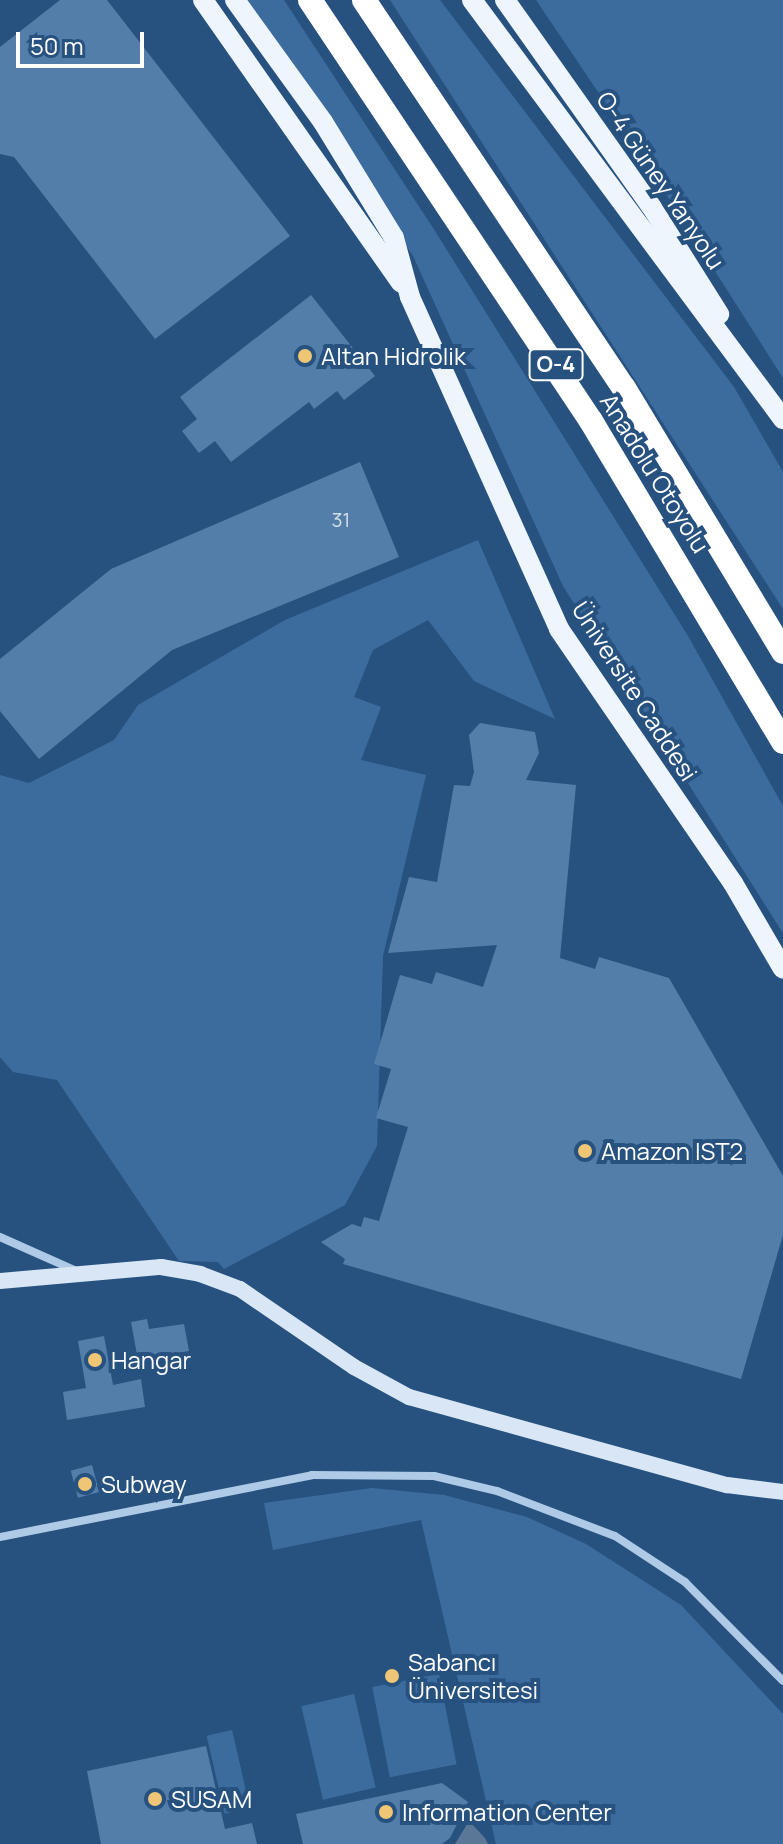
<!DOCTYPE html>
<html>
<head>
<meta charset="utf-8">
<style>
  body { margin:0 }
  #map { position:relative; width:783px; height:1844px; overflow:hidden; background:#275280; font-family:Manrope,sans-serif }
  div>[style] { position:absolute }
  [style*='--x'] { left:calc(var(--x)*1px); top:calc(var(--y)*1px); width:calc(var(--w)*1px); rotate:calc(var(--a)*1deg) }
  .green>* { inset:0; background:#3c6c9d; transform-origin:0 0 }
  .water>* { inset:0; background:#5a7798 }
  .building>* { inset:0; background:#547eaa; transform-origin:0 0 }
  .street>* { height:8px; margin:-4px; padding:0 4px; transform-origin:4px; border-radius:4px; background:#afcae6 }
  .secondary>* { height:16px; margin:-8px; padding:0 8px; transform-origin:8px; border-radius:8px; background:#d8e6f5 }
  .primary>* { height:20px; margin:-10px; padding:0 10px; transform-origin:10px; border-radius:10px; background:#eff5fd }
  .highway>* { height:24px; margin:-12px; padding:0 12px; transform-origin:12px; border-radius:12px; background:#fff }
  .dots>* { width:22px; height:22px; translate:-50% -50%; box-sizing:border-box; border:4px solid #275280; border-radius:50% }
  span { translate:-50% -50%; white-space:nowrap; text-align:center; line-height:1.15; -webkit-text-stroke:8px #275280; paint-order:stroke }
  .number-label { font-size:20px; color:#d4dfea }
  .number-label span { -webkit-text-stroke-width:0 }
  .shield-label span { padding:2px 6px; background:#275280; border:2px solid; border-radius:6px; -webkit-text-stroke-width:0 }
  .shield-label { font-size:22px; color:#fff; font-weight:700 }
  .street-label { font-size:24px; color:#fff }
  .poi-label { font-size:24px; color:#fff }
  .left { translate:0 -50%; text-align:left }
  .scale { position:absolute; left:16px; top:32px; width:128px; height:36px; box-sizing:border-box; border:4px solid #fff; border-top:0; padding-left:10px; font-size:24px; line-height:28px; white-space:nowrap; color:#fff; -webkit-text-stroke:6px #275280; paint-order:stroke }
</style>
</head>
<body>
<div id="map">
  <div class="green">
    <div style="clip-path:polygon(246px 0,284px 0,435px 231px,688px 636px,783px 806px,783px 933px,563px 586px,413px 256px)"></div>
    <div style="clip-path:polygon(390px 0,440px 0,734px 387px,783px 472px,783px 609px)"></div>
    <div style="clip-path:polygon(536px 0,783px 0,783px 378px,652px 172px)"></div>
    <div style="clip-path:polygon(478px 540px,555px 719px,474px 681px,428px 620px,373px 650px,354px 697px,381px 707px,361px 760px,426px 775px,383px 956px,377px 1146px,345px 1205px,224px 1269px,218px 1262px,179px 1261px,57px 1080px,13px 1072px,0 1057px,0 775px,29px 783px,114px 740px,138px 705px,285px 620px)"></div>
    <div style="clip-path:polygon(372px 1488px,444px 1495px,527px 1517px,586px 1544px,681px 1605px,783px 1714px,783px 1844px,496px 1844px,421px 1520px,273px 1550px,264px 1503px)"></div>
    <div style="left:439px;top:1674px;width:92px;height:68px;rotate:79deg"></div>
    <div style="left:354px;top:1694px;width:96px;height:54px;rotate:77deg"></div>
    <div style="left:232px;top:1730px;width:80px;height:26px;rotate:77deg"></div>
  </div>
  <div class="water">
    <div style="clip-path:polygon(469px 1821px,485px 1838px,488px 1844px,455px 1844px)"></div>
  </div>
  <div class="building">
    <div style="clip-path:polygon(60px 0,107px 0,290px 236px,155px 339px,14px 157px,0 154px,0 47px)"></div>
    <div style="clip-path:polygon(311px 295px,375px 376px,344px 400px,337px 391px,314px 409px,309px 402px,231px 462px,215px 441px,199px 453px,182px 431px,197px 419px,180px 397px)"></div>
    <div style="clip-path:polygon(360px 462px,399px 557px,172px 650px,39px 759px,0 711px,0 659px,111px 569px)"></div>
    <div style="clip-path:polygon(480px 723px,535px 732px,539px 753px,526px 780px,576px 785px,560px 958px,595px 969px,599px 957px,669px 978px,783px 1176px,783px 1235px,741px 1379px,343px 1264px,345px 1259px,321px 1242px,352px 1224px,361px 1227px,364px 1217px,379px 1221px,408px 1127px,376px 1118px,391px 1069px,374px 1064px,400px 975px,432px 984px,436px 972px,483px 987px,497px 945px,388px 953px,409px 877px,437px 882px,454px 785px,470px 786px,474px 772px,469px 735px)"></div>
    <div style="clip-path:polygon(147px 1319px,149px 1329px,184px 1324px,189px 1351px,154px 1357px,155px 1363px,139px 1366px,131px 1322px)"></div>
    <div style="clip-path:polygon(104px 1336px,113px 1385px,141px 1379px,145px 1407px,67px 1420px,63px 1392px,86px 1388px,78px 1341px)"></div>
    <div style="left:92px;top:1465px;width:28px;height:22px;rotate:75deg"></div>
    <div style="clip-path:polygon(206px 1746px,225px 1829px,252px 1823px,257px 1844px,101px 1844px,87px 1771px)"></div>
    <div style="clip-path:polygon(442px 1783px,468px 1802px,450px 1838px,442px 1844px,303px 1844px,296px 1814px)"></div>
  </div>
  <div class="street">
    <div style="--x:0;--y:1237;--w:81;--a:24"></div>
    <div style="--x:0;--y:1537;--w:318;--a:-11.2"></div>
    <div style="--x:312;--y:1475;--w:122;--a:0.5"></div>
    <div style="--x:434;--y:1476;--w:65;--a:13.4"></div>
    <div style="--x:497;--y:1491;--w:126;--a:20.9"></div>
    <div style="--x:615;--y:1536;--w:84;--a:33.3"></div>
    <div style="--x:685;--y:1582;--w:139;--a:45.3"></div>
  </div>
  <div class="secondary">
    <div style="--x:0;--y:1281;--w:162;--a:-5"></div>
    <div style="--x:161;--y:1267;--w:40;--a:10"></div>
    <div style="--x:200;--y:1274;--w:43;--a:20.6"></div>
    <div style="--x:240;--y:1289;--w:138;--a:34.4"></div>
    <div style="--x:354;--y:1367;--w:63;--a:28.6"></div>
    <div style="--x:409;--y:1397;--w:330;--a:15.5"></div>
    <div style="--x:727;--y:1485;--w:56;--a:7.1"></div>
  </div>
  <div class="primary">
    <div style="--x:203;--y:0;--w:345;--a:55"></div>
    <div style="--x:235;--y:0;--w:150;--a:54.2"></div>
    <div style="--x:323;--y:122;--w:136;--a:58.5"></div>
    <div style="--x:394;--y:238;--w:61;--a:74.8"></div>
    <div style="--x:410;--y:297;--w:364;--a:65.8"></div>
    <div style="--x:559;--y:629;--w:308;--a:55.6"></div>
    <div style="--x:733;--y:883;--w:99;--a:59.8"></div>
    <div style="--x:472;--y:0;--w:522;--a:53.42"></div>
    <div style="--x:505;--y:0;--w:252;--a:54.7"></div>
    <div style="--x:651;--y:206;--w:128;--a:57.8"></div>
  </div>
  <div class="highway">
    <div style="--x:310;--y:0;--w:506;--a:56.28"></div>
    <div style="--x:591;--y:421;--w:374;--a:59.1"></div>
    <div style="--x:364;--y:0;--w:467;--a:56.2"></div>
    <div style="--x:624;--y:388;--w:308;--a:58.9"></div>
  </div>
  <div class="dots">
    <div style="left:305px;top:356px;background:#eec675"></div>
    <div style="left:585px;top:1151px;background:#eec675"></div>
    <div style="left:95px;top:1360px;background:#eec675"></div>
    <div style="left:85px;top:1484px;background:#eec675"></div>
    <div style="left:392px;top:1676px;background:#eec675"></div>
    <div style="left:155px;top:1799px;background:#eec675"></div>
    <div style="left:386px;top:1812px;background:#eec675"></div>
  </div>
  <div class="number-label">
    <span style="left:341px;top:519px">31</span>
  </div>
  <div class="shield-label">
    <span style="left:556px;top:365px">O-4</span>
  </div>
  <div class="street-label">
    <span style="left:661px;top:180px;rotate:56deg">O-4 Güney Yanyolu</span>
    <span style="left:655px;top:473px;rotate:58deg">Anadolu Otoyolu</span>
    <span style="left:635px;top:691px;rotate:57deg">Üniversite Caddesi</span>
  </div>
  <div class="poi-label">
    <span class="left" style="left:321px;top:356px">Altan Hidrolik</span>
    <span class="left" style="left:601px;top:1151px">Amazon IST2</span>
    <span class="left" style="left:111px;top:1360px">Hangar</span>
    <span class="left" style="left:101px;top:1484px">Subway</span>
    <span class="left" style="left:408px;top:1676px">Sabancı<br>Üniversitesi</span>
    <span class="left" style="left:171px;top:1799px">SUSAM</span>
    <span class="left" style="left:402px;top:1812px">Information Center</span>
  </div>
  <div class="scale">50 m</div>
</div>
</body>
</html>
